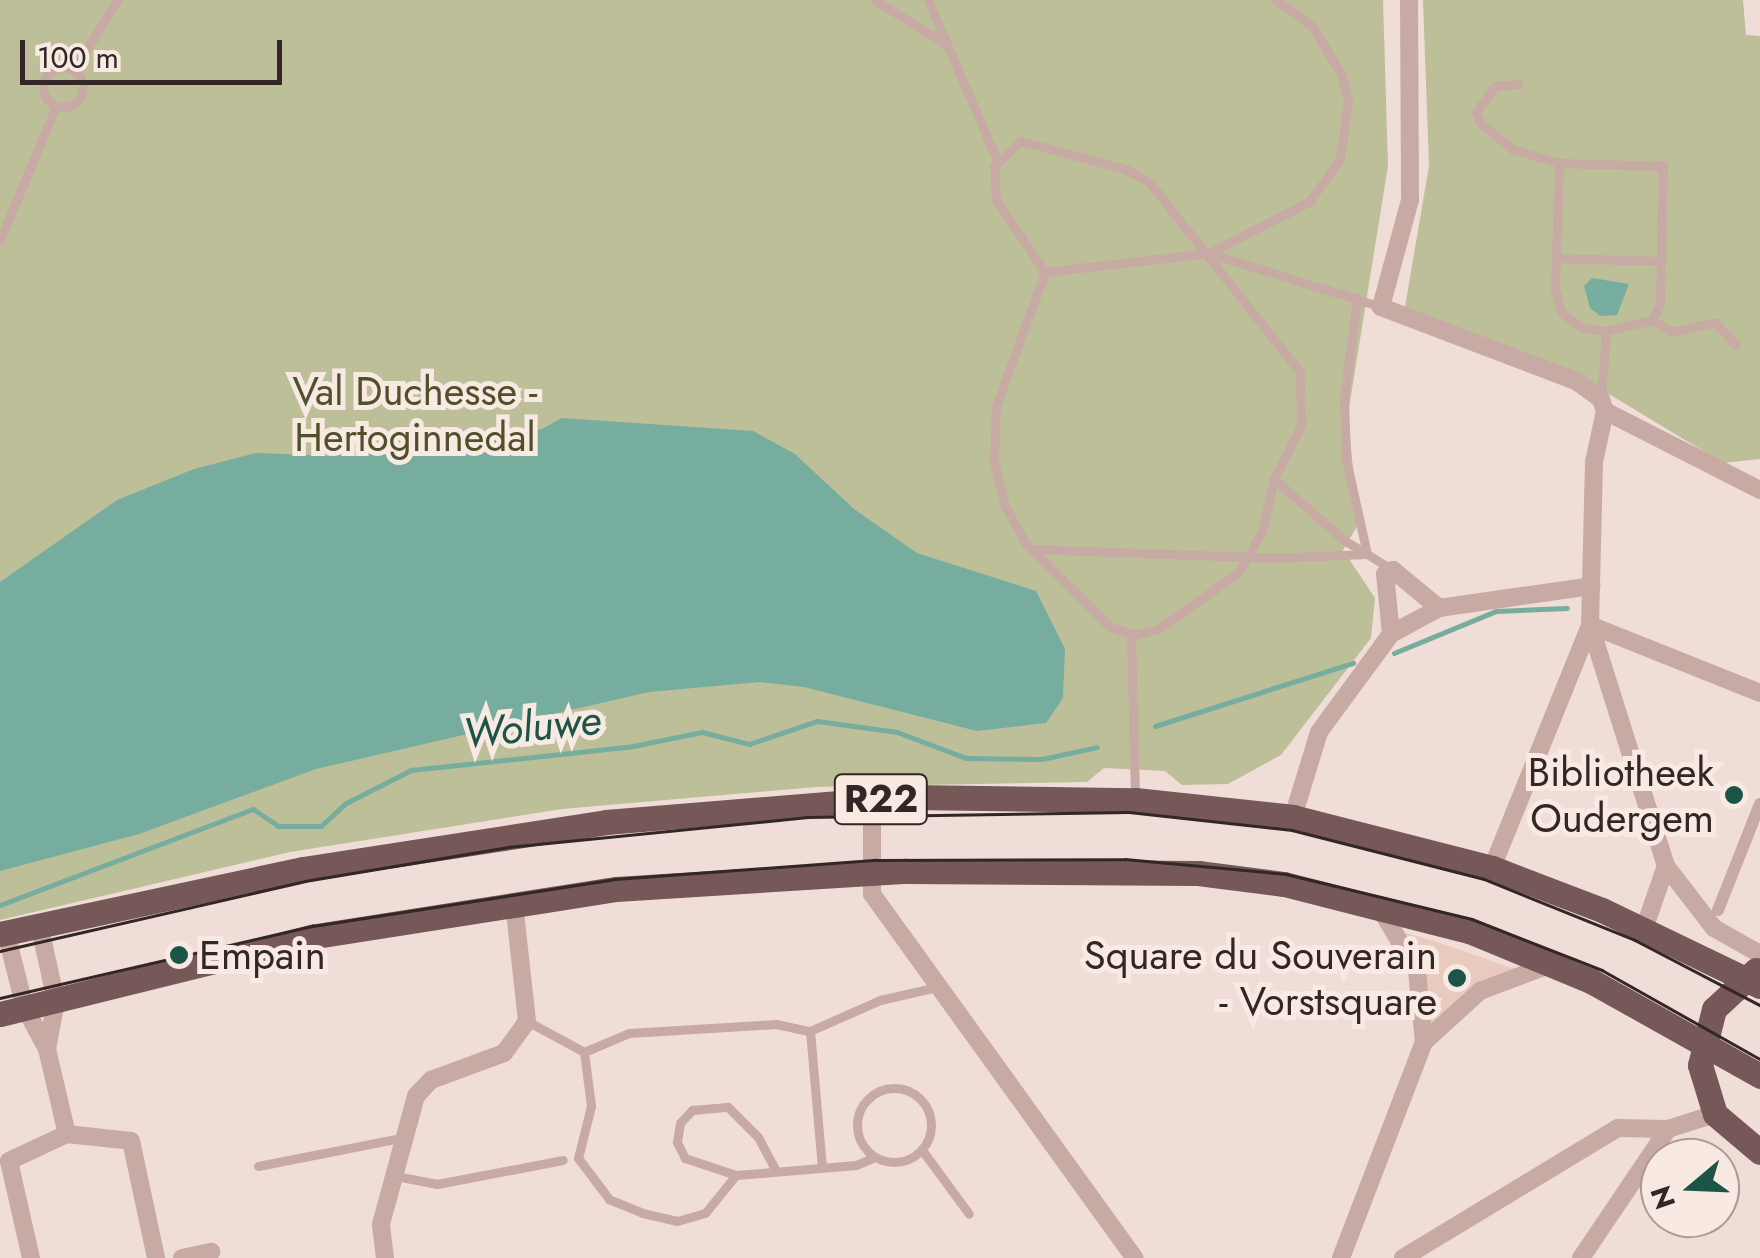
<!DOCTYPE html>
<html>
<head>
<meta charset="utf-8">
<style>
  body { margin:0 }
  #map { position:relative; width:1760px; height:1258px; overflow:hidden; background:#f0ddd7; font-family:Jost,sans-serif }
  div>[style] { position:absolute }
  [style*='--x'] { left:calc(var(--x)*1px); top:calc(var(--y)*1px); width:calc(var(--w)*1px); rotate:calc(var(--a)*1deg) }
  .green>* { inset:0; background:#bdbf98 }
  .plaza>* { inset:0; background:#e8cabe }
  .water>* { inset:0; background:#77ad9f }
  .stream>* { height:5px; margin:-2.5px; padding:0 2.5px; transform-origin:2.5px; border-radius:2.5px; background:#77ad9f }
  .service>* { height:9px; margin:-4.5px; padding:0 4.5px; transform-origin:4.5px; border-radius:4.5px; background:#c8aaa4 }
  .service>.ring { margin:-4.5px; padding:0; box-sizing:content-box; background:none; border:9px solid #c8aaa4; border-radius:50% }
  .pedestrian>* { height:12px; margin:-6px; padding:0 6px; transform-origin:6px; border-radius:6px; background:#c8aaa4 }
  .minor>* { height:18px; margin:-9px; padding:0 9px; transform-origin:9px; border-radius:9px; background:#c8aaa4 }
  .primary>* { height:25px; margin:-12.5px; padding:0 12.5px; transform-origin:12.5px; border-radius:12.5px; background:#755857 }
  .tram>* { height:2.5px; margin:-1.25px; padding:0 1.25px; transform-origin:1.25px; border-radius:1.25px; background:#332626 }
  .dots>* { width:28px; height:28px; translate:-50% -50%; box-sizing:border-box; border:5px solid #f8e9e3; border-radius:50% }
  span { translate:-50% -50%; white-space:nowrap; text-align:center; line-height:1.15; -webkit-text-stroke:10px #f8e9e3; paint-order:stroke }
  .shield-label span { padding:2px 8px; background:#f8e9e3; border:2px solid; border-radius:8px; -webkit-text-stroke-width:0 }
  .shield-label { font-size:38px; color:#332626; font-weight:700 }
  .park-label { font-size:40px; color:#4e512a }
  .poi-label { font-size:40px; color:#332626 }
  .right { translate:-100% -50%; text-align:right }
  .left { translate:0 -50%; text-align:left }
  .water-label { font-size:42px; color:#1c5447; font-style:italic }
  .north { position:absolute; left:1640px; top:1138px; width:100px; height:100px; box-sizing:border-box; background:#f8e9e3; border:2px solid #a99b97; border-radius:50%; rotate:251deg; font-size:28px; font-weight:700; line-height:40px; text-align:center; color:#332626 }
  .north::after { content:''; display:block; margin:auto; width:35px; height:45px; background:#1c5447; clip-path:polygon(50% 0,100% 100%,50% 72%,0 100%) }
  .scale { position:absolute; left:20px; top:40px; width:262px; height:45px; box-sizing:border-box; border:5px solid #332626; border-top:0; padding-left:12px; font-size:30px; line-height:35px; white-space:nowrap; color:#332626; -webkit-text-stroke:8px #f8e9e3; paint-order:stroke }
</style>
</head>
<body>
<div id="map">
  <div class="green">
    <div style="clip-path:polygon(0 0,1383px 0,1388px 166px,1348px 414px,1358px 525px,1343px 550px,1375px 598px,1371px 638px,1281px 755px,1228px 784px,1182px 785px,1165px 771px,1104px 768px,1087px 782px,816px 787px,562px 809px,290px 852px,0 920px)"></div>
    <div style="clip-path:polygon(1423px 0,1743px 0,1746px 35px,1760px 36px,1760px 459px,1723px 463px,1571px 371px,1405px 307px,1429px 166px)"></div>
  </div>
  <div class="plaza">
    <div style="clip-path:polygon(1402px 932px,1440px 943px,1515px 969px,1467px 990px,1432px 1025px,1423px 968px)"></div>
  </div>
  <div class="water">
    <div style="clip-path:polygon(1592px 278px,1629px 284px,1617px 315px,1600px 316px,1590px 308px,1584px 286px)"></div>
    <div style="clip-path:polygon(562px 418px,753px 431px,795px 454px,854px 509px,917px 553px,1036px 591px,1065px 649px,1063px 698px,1046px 723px,977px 731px,804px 687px,760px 682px,649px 692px,316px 769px,139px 834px,0 871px,0 582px,117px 500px,194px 469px,256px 453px,330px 456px,443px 444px,542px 429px)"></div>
  </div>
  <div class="stream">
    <div style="--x:1394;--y:653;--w:110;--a:-22.4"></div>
    <div style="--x:1496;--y:611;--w:71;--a:-2.4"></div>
    <div style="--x:1155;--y:726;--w:208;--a:-17.7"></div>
    <div style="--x:0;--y:905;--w:271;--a:-20.8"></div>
    <div style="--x:253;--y:809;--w:30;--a:34"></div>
    <div style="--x:278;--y:826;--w:43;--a:0"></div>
    <div style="--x:321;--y:826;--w:34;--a:-43"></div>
    <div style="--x:346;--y:803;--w:73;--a:-26.9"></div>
    <div style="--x:411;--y:770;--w:218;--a:-6.1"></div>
    <div style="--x:628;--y:747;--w:76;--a:-11.5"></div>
    <div style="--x:702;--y:732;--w:49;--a:14.3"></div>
    <div style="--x:749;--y:744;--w:72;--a:-18.7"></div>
    <div style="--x:817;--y:721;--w:81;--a:7.8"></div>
    <div style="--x:897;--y:732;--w:74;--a:20.6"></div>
    <div style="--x:966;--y:758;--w:76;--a:0.8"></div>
    <div style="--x:1042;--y:759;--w:56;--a:-12.3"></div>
  </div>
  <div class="service">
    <div style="--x:875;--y:0;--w:81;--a:31.9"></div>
    <div style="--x:928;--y:0;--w:174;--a:66.7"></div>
    <div class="ring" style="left:43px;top:67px;width:31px;height:31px"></div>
    <div style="--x:74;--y:70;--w:82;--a:-58.4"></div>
    <div style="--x:1518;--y:84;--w:23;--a:175"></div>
    <div style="--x:1495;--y:86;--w:32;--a:126"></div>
    <div style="--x:1476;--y:112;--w:12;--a:66"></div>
    <div style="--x:1481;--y:123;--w:40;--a:40"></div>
    <div style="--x:1512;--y:149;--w:49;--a:16.6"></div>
    <div style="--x:1021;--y:141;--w:108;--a:15.1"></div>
    <div style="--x:1125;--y:169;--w:29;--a:29"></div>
    <div style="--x:1150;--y:183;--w:241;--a:51.6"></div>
    <div style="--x:1300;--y:372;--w:54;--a:88.9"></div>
    <div style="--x:1301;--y:426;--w:59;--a:117"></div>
    <div style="--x:1274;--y:479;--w:54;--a:102.8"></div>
    <div style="--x:1262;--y:532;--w:48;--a:120.3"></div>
    <div style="--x:1238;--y:573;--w:98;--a:145"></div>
    <div style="--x:1158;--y:629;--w:24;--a:165"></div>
    <div style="--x:1135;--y:635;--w:26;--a:-162"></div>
    <div style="--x:1110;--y:627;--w:118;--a:-135.3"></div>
    <div style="--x:1026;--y:544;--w:43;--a:-118.9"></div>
    <div style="--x:1005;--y:506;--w:45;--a:-104"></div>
    <div style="--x:994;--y:462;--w:56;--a:-88"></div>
    <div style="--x:996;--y:406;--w:143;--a:-69.9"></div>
    <div style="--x:1045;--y:272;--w:87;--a:-124.2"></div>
    <div style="--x:996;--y:200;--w:34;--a:-93"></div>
    <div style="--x:994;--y:166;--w:37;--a:-43"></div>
    <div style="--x:0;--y:240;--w:145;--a:-67.3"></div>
    <div style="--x:1209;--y:253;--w:114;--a:-27.2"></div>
    <div style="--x:1310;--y:201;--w:52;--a:-55.1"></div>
    <div style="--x:1340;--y:158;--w:59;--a:-82.1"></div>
    <div style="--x:1348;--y:100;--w:27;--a:-105"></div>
    <div style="--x:1341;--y:74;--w:55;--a:-120.8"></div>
    <div style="--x:1313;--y:27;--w:46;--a:-143.9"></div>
    <div style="--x:1556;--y:258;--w:105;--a:1.6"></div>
    <div style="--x:1045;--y:272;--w:165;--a:-6.6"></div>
    <div style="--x:1209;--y:253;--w:180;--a:17.4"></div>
    <div style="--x:1652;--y:320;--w:18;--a:-63"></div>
    <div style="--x:1660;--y:304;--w:138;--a:-88.8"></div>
    <div style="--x:1663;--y:166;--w:104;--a:-178.3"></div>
    <div style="--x:1559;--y:163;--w:127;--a:91.8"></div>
    <div style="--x:1555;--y:290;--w:24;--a:73"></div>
    <div style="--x:1562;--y:313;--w:26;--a:36"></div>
    <div style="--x:1583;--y:328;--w:23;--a:7"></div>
    <div style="--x:1606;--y:331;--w:47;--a:-13.4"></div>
    <div style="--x:1652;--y:320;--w:23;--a:31"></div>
    <div style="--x:1672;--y:332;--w:44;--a:-13.1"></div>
    <div style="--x:1715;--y:322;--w:31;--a:48"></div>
    <div style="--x:1601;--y:398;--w:67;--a:-85.7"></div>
    <div style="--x:1274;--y:479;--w:93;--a:41.1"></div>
    <div style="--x:1344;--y:540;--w:57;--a:31.5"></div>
    <div style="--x:1031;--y:549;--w:241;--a:2.1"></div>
    <div style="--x:1272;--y:558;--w:95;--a:-2.4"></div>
    <div style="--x:1367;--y:554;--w:97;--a:-102.5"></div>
    <div style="--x:1346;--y:459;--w:61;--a:-91.9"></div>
    <div style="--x:1344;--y:398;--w:101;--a:-82.6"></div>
    <div style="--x:1131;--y:633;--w:164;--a:88.6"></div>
    <div style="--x:527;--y:1021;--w:65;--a:28.5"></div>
    <div style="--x:810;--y:1031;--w:137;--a:85"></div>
    <div class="ring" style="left:857px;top:1088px;width:65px;height:65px"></div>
    <div style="--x:922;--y:1150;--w:79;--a:53.7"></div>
    <div style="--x:875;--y:1157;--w:21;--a:157"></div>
    <div style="--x:856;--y:1165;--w:120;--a:175.2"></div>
    <div style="--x:736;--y:1175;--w:49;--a:129.2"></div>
    <div style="--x:705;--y:1213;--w:29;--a:164"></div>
    <div style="--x:677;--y:1221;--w:35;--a:-167"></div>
    <div style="--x:643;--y:1213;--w:37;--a:-158"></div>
    <div style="--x:609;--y:1199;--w:51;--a:-127.1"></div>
    <div style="--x:578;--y:1158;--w:54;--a:-76"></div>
    <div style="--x:591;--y:1106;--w:54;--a:-97.4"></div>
    <div style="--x:584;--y:1052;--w:49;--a:-22.9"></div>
    <div style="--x:629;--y:1033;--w:147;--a:-3.5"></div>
    <div style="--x:776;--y:1024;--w:35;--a:12"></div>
    <div style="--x:810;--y:1031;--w:77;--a:-23.9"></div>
    <div style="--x:880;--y:1000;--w:58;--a:-12.8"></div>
    <div style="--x:258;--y:1166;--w:146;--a:-11.1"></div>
    <div style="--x:736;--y:1175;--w:54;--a:-161.6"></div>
    <div style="--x:685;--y:1158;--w:18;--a:-117"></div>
    <div style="--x:677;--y:1142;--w:19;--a:-81"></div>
    <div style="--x:680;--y:1123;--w:18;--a:-47"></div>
    <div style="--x:692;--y:1110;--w:36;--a:-5"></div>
    <div style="--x:728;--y:1107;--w:42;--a:45"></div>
    <div style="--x:758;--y:1137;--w:38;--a:62"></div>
    <div style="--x:396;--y:1176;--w:42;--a:11"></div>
    <div style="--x:437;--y:1184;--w:128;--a:-10.8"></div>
  </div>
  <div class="pedestrian">
    <div style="--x:1718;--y:910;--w:114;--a:-68.4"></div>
  </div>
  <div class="minor">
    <div style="--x:1409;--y:0;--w:200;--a:89.7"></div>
    <div style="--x:1410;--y:200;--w:111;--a:105.2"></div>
    <div style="--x:1381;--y:307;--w:209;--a:20.8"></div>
    <div style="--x:1576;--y:381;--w:31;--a:36"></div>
    <div style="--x:1601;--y:399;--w:13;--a:72"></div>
    <div style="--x:1605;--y:411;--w:174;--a:27"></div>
    <div style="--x:1605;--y:411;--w:52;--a:102.2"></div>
    <div style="--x:1594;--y:462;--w:163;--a:91.4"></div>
    <div style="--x:1590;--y:625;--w:253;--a:72.5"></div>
    <div style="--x:1666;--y:866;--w:78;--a:52.3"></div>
    <div style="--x:1714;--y:928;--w:53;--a:29.5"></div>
    <div style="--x:1590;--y:625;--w:183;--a:21.8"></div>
    <div style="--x:1391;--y:634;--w:60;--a:-95.7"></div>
    <div style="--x:1385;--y:574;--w:9;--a:-27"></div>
    <div style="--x:1393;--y:570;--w:60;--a:39.6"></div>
    <div style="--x:872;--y:800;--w:94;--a:90"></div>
    <div style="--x:872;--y:894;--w:449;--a:54.2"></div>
    <div style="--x:1293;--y:817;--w:89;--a:-73"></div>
    <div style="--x:1319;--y:732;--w:122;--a:-53.7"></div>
    <div style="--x:1391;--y:634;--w:55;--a:-28.4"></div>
    <div style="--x:1439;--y:608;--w:154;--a:-8.2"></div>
    <div style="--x:1492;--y:868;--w:262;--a:-68"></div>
    <div style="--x:1378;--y:905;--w:77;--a:59.4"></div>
    <div style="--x:1417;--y:971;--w:71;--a:84.4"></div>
    <div style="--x:1644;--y:929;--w:67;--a:-70.8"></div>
    <div style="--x:6;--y:933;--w:77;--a:75.8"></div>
    <div style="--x:25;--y:1008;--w:47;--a:61.8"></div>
    <div style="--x:47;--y:1049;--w:49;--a:-79.4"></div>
    <div style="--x:56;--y:1001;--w:79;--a:-102.4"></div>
    <div style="--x:47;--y:1049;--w:87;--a:76.8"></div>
    <div style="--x:31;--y:1258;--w:99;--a:-102.8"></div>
    <div style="--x:9;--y:1161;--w:64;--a:-25"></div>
    <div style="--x:67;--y:1134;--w:64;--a:6.2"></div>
    <div style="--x:131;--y:1141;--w:120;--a:77.9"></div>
    <div style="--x:182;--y:1258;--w:30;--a:-12"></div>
    <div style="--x:385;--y:1258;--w:34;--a:-97"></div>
    <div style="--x:381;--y:1224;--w:133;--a:-74.7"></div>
    <div style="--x:416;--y:1096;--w:22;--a:-47"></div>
    <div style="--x:431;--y:1080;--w:78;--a:-20.3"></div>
    <div style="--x:504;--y:1053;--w:39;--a:-54"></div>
    <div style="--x:527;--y:1021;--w:118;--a:-96.3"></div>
    <div style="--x:1341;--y:1258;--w:231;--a:-69"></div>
    <div style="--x:1424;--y:1042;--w:76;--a:-42.3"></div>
    <div style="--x:1480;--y:991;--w:77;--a:-20.6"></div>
    <div style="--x:1403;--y:1258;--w:251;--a:-31.2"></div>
    <div style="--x:1618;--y:1128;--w:50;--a:1.1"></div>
    <div style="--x:1668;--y:1129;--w:49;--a:-17.7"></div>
    <div style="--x:1581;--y:1258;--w:156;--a:-56"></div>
  </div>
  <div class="primary">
    <div style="--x:0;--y:934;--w:310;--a:-12.1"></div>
    <div style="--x:303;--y:869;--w:307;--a:-8.8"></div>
    <div style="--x:606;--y:822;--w:304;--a:-4.7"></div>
    <div style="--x:909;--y:797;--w:226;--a:0.8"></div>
    <div style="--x:1135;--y:800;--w:159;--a:6.1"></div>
    <div style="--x:1293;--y:817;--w:205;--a:14.4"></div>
    <div style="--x:1492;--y:868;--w:118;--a:20.9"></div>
    <div style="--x:1602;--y:910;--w:175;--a:25.7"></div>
    <div style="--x:1756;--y:970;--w:57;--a:137.1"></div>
    <div style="--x:1714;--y:1009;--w:58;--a:104"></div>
    <div style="--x:1700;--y:1065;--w:51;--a:73"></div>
    <div style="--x:1715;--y:1114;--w:59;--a:40.2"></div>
    <div style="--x:0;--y:1014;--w:325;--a:-13.9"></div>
    <div style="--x:316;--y:936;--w:304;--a:-8.9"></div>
    <div style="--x:616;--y:889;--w:291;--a:-3.6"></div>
    <div style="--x:906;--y:871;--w:292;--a:0.4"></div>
    <div style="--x:1198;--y:873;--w:87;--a:7.3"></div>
    <div style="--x:1284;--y:884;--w:191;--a:14.3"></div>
    <div style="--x:1469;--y:931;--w:132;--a:22.3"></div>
    <div style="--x:1591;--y:981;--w:194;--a:29.3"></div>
  </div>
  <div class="tram">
    <div style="--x:0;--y:951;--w:313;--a:-12.9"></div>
    <div style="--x:305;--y:881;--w:206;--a:-9.5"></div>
    <div style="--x:508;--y:847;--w:301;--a:-5.7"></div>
    <div style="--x:808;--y:817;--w:321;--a:-0.9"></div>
    <div style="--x:1129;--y:812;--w:164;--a:6.3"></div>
    <div style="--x:1292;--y:830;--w:198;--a:14.3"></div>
    <div style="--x:1484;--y:879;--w:163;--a:22"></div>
    <div style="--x:1635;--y:940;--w:141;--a:27.5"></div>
    <div style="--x:0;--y:998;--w:321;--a:-13"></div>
    <div style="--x:313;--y:926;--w:306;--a:-8.8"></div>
    <div style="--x:615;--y:879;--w:262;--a:-4.2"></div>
    <div style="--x:876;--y:860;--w:249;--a:-0.2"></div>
    <div style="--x:1125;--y:859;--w:162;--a:5.3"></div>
    <div style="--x:1286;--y:874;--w:191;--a:13.6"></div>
    <div style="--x:1472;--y:919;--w:140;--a:21.4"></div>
    <div style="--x:1602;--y:970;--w:181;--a:29.4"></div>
  </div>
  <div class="dots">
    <div style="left:1734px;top:795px;background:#1c5447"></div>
    <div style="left:179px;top:955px;background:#1c5447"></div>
    <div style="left:1457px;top:978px;background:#1c5447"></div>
  </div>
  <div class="shield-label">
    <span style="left:881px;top:799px">R22</span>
  </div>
  <div class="park-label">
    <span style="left:415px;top:414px">Val Duchesse -<br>Hertoginnedal</span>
  </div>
  <div class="poi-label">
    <span class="right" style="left:1714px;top:795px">Bibliotheek<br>Oudergem</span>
    <span class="left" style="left:199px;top:955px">Empain</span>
    <span class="right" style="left:1437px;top:978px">Square du Souverain<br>- Vorstsquare</span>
  </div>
  <div class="water-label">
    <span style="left:532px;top:727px;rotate:-6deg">Woluwe</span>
  </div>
  <div class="north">N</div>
  <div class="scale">100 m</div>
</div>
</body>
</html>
